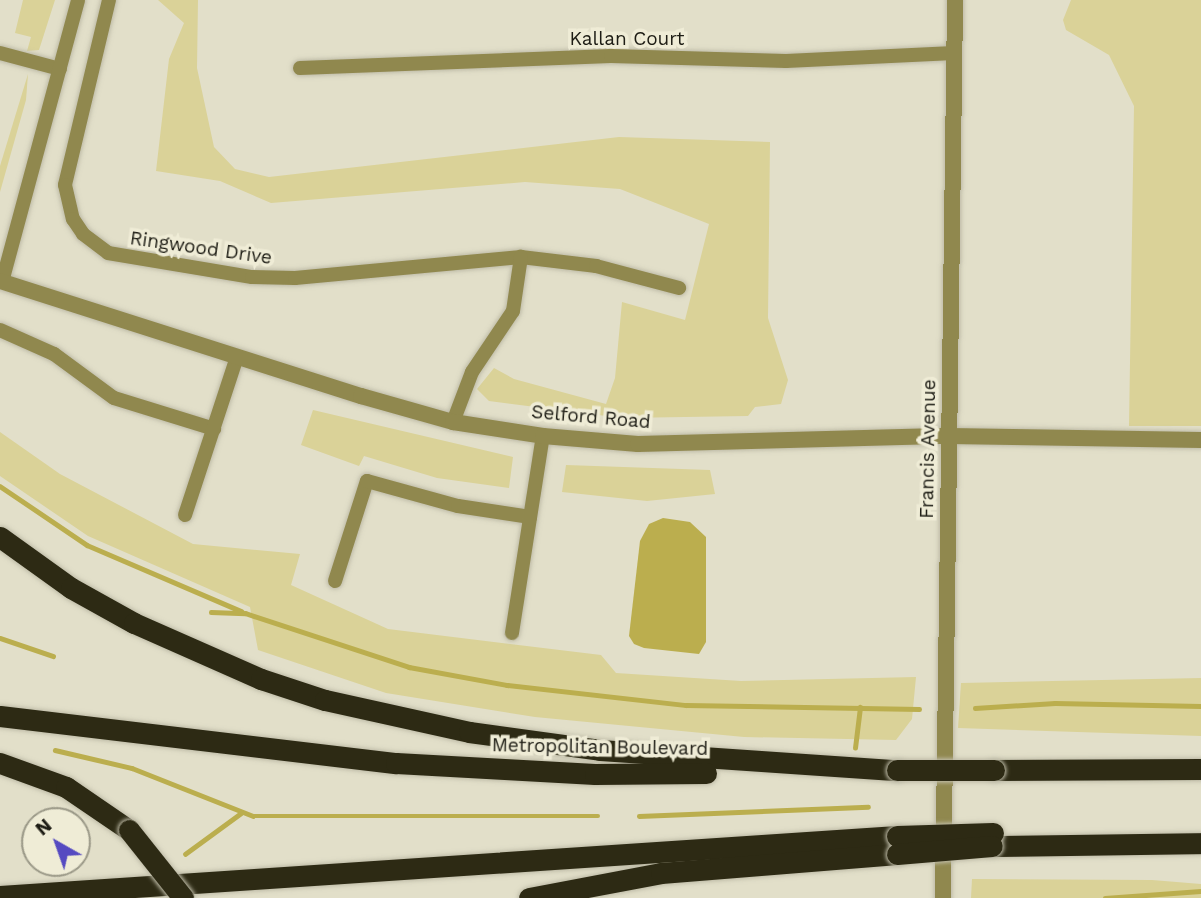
<!DOCTYPE html>
<html>
<head>
<meta charset="utf-8">
<style>
  body { margin:0 }
  #map { position:relative; width:1201px; height:898px; overflow:hidden; background:#e2dfc9; font-family:"Work Sans",sans-serif }
  div>[style] { position:absolute }
  [style*='--x'] { left:calc(var(--x)*1px); top:calc(var(--y)*1px); width:calc(var(--w)*1px); rotate:calc(var(--a)*1deg) }
  .green>* { inset:0; background:#dad298 }
  .water>* { inset:0; background:#bbae4e }
  .stream>* { height:4.5px; margin:-2.25px; padding:0 2.25px; transform-origin:2.25px; border-radius:2.25px; background:#bbae4e }
  .roads { filter:drop-shadow(0 0 2px #bfbca8) drop-shadow(0 0 2px #bfbca8) }
  .minor>* { height:14px; margin:-7px; padding:0 7px; transform-origin:7px; border-radius:7px; background:#90884e }
  .tertiary>* { height:16px; margin:-8px; padding:0 8px; transform-origin:8px; border-radius:8px; background:#90884e }
  .motorway>* { height:21px; margin:-10.5px; padding:0 10.5px; transform-origin:10.5px; border-radius:10.5px; background:#2d2a14 }
  .bridges { filter:drop-shadow(0 0 2px #bfbca8) drop-shadow(0 0 2px #bfbca8) }
  .motorway-bridge>* { height:21px; margin:-10.5px; padding:0 10.5px; transform-origin:10.5px; border-radius:10.5px; background:#2d2a14 }
  span { translate:-50% -50%; white-space:nowrap; text-align:center; line-height:1.15; -webkit-text-stroke:7px #efecd6; paint-order:stroke }
  .street-label { font-size:19px; color:#1d1c14 }
  .north { position:absolute; left:21px; top:807px; width:70px; height:70px; box-sizing:border-box; background:#efecd6; border:2px solid #9b9988; border-radius:50%; rotate:320deg; font-size:19px; font-weight:700; line-height:28px; text-align:center; color:#1d1c14 }
  .north::after { content:''; display:block; margin:auto; width:24px; height:32px; background:#554ac1; clip-path:polygon(50% 0,100% 100%,50% 72%,0 100%) }
</style>
</head>
<body>
<div id="map">
  <div class="green">
    <div style="clip-path:polygon(23px 0,55px 0,39px 50px,27px 51px,31px 37px,15px 33px)"></div>
    <div style="clip-path:polygon(158px 0,198px 0,197px 68px,214px 147px,235px 169px,269px 177px,619px 137px,770px 142px,768px 318px,788px 380px,781px 404px,755px 407px,748px 416px,622px 418px,489px 401px,477px 389px,494px 368px,514px 379px,606px 404px,615px 378px,622px 302px,685px 320px,709px 224px,620px 189px,525px 182px,271px 203px,220px 181px,156px 171px,169px 59px,184px 23px)"></div>
    <div style="clip-path:polygon(1071px 0,1201px 0,1201px 426px,1129px 426px,1134px 106px,1109px 55px,1066px 30px,1063px 20px)"></div>
    <div style="clip-path:polygon(28px 74px,26px 100px,0 192px,0 166px)"></div>
    <div style="clip-path:polygon(313px 410px,513px 457px,509px 488px,437px 478px,364px 456px,359px 466px,301px 445px)"></div>
    <div style="clip-path:polygon(0 432px,60px 474px,193px 544px,300px 554px,291px 585px,388px 629px,601px 655px,616px 673px,741px 681px,916px 677px,912px 719px,896px 740px,744px 737px,535px 717px,386px 693px,258px 650px,250px 607px,88px 536px,0 476px)"></div>
    <div style="clip-path:polygon(566px 465px,710px 470px,715px 494px,647px 501px,562px 492px)"></div>
    <div style="clip-path:polygon(1201px 678px,1201px 736px,958px 728px,961px 683px)"></div>
    <div style="clip-path:polygon(972px 879px,1152px 880px,1201px 884px,1201px 898px,971px 898px)"></div>
  </div>
  <div class="water">
    <div style="clip-path:polygon(663px 518px,690px 522px,706px 537px,706px 642px,699px 654px,644px 648px,634px 644px,629px 636px,640px 541px,649px 524px)"></div>
  </div>
  <div class="stream">
    <div style="--x:0;--y:486;--w:105;--a:34.1"></div>
    <div style="--x:87;--y:545;--w:168;--a:23.2"></div>
    <div style="--x:211;--y:612;--w:34;--a:2"></div>
    <div style="--x:245;--y:613;--w:173;--a:18.2"></div>
    <div style="--x:409;--y:667;--w:100;--a:10.4"></div>
    <div style="--x:507;--y:685;--w:180;--a:6.4"></div>
    <div style="--x:686;--y:705;--w:233;--a:1"></div>
    <div style="--x:0;--y:638;--w:56;--a:18.8"></div>
    <div style="--x:975;--y:708;--w:80;--a:-3.6"></div>
    <div style="--x:1055;--y:703;--w:146;--a:1.2"></div>
    <div style="--x:855;--y:748;--w:41;--a:-83"></div>
    <div style="--x:55;--y:750;--w:79;--a:13.2"></div>
    <div style="--x:132;--y:768;--w:130;--a:21.6"></div>
    <div style="--x:253;--y:816;--w:345;--a:0"></div>
    <div style="--x:639;--y:816;--w:229;--a:-2.3"></div>
    <div style="--x:185;--y:854;--w:69;--a:-36.2"></div>
    <div style="--x:1105;--y:898;--w:96;--a:-4.2"></div>
  </div>
  <div class="roads">
    <div class="minor">
      <div style="--x:109;--y:0;--w:190;--a:103.4"></div>
      <div style="--x:65;--y:185;--w:35;--a:77"></div>
      <div style="--x:73;--y:219;--w:18;--a:56"></div>
      <div style="--x:83;--y:234;--w:31;--a:37"></div>
      <div style="--x:108;--y:253;--w:146;--a:9.5"></div>
      <div style="--x:252;--y:277;--w:43;--a:1.3"></div>
      <div style="--x:295;--y:278;--w:227;--a:-5.3"></div>
      <div style="--x:521;--y:257;--w:76;--a:6.8"></div>
      <div style="--x:596;--y:266;--w:86;--a:14.8"></div>
      <div style="--x:0;--y:53;--w:62;--a:14.9"></div>
      <div style="--x:300;--y:68;--w:311;--a:-2.2"></div>
      <div style="--x:611;--y:56;--w:175;--a:1.6"></div>
      <div style="--x:786;--y:61;--w:168;--a:-2.7"></div>
      <div style="--x:2;--y:282;--w:292;--a:-74.9"></div>
      <div style="--x:0;--y:330;--w:59;--a:24"></div>
      <div style="--x:54;--y:354;--w:74;--a:36.3"></div>
      <div style="--x:114;--y:398;--w:105;--a:17.2"></div>
      <div style="--x:453;--y:422;--w:53;--a:-69.2"></div>
      <div style="--x:472;--y:372;--w:73;--a:-56.1"></div>
      <div style="--x:513;--y:311;--w:55;--a:-81.6"></div>
      <div style="--x:185;--y:515;--w:166;--a:-71.8"></div>
      <div style="--x:335;--y:581;--w:105;--a:-72.3"></div>
      <div style="--x:367;--y:481;--w:94;--a:15.4"></div>
      <div style="--x:458;--y:506;--w:73;--a:8.7"></div>
      <div style="--x:512;--y:633;--w:199;--a:-81.1"></div>
    </div>
    <div class="tertiary">
      <div style="--x:0;--y:281;--w:379;--a:17.7"></div>
      <div style="--x:361;--y:396;--w:96;--a:15.8"></div>
      <div style="--x:453;--y:422;--w:91;--a:8.8"></div>
      <div style="--x:543;--y:436;--w:95;--a:4.8"></div>
      <div style="--x:638;--y:444;--w:311;--a:-1.5"></div>
      <div style="--x:949;--y:436;--w:252;--a:0.9"></div>
      <div style="--x:943;--y:898;--w:898;--a:-89.23"></div>
    </div>
    <div class="motorway">
      <div style="--x:0;--y:537;--w:87;--a:35.7"></div>
      <div style="--x:71;--y:588;--w:72;--a:29.1"></div>
      <div style="--x:134;--y:623;--w:139;--a:23.8"></div>
      <div style="--x:261;--y:679;--w:67;--a:18.2"></div>
      <div style="--x:325;--y:700;--w:148;--a:12.5"></div>
      <div style="--x:469;--y:732;--w:132;--a:7.8"></div>
      <div style="--x:600;--y:750;--w:298;--a:3.9"></div>
      <div style="--x:0;--y:716;--w:399;--a:6.8"></div>
      <div style="--x:396;--y:763;--w:199;--a:3.2"></div>
      <div style="--x:595;--y:774;--w:111;--a:-0.5"></div>
      <div style="--x:0;--y:763;--w:70;--a:20"></div>
      <div style="--x:66;--y:787;--w:76;--a:34.3"></div>
      <div style="--x:994;--y:770;--w:207;--a:-0.3"></div>
      <div style="--x:992;--y:846;--w:209;--a:-0.8"></div>
      <div style="--x:0;--y:896;--w:899;--a:-3.83"></div>
      <div style="--x:529;--y:898;--w:134;--a:-10.7"></div>
      <div style="--x:661;--y:873;--w:237;--a:-4.6"></div>
    </div>
  </div>
  <div class="bridges">
    <div class="motorway-bridge">
      <div style="--x:897;--y:770;--w:97;--a:0"></div>
      <div style="--x:129;--y:830;--w:87;--a:51.5"></div>
      <div style="--x:897;--y:836;--w:96;--a:-1.8"></div>
      <div style="--x:897;--y:854;--w:95;--a:-4.8"></div>
    </div>
  </div>
  <div class="street-label">
    <span style="left:627px;top:39px">Kallan Court</span>
    <span style="left:201px;top:248px;rotate:8deg">Ringwood Drive</span>
    <span style="left:591px;top:417px;rotate:5deg">Selford Road</span>
    <span style="left:928px;top:449px;rotate:-89deg">Francis Avenue</span>
    <span style="left:600px;top:747px;rotate:1deg">Metropolitan Boulevard</span>
  </div>
  <div class="north">N</div>
</div>
</body>
</html>
